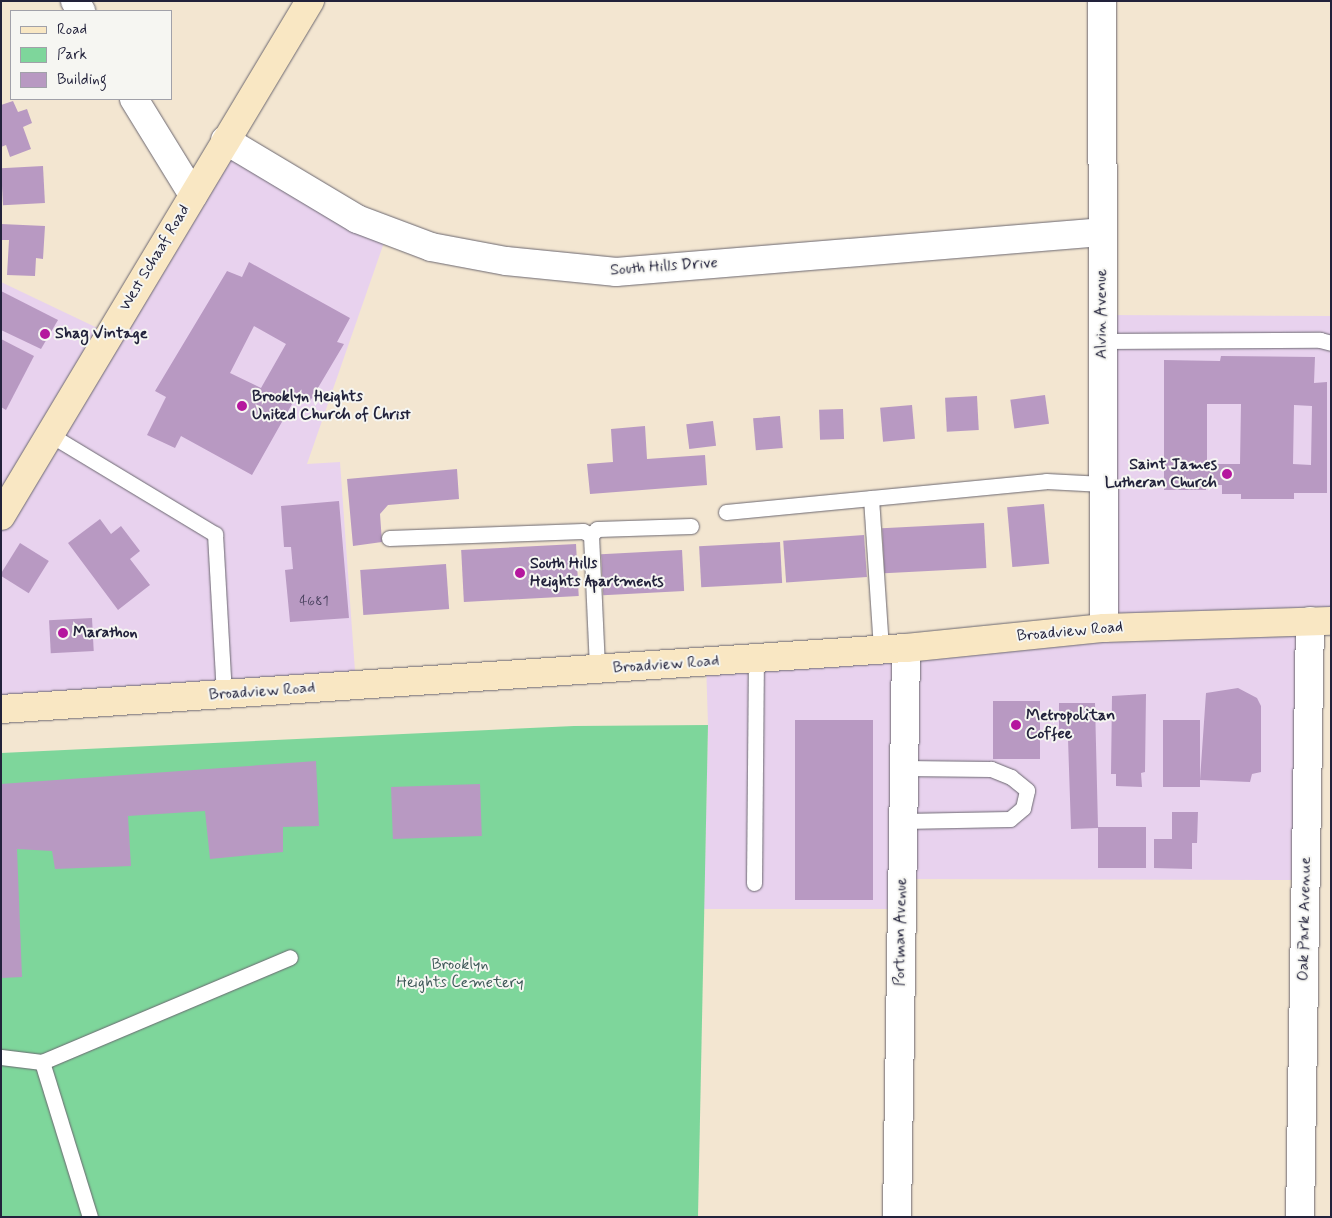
<!DOCTYPE html>
<html>
<head>
<meta charset="utf-8">
<style>
  body { margin:0 }
  #map { position:relative; width:1332px; height:1218px; overflow:hidden; background:#f3e6d1; font-family:Mynerve,sans-serif }
  div>[style] { position:absolute }
  [style*='--x'] { left:calc(var(--x)*1px); top:calc(var(--y)*1px); width:calc(var(--w)*1px); rotate:calc(var(--a)*1deg) }
  .built>* { inset:0; background:#e8d2ee }
  .green>* { inset:0; background:#7ed69b }
  .building>* { inset:0; background:#b899c2; transform-origin:0 0 }
  .roads { filter:drop-shadow(0 0 1px #6b6770) drop-shadow(0 0 1px #6b6770) }
  .lane>* { height:15px; margin:-7.5px; padding:0 7.5px; transform-origin:7.5px; border-radius:7.5px; background:#fff }
  .street>* { height:28px; margin:-14px; padding:0 14px; transform-origin:14px; border-radius:14px; background:#fff }
  .secondary>* { height:28px; margin:-14px; padding:0 14px; transform-origin:14px; border-radius:14px; background:#f9e7c3 }
  .dots>* { width:14px; height:14px; translate:-50% -50%; box-sizing:border-box; border:2px solid #f6f6f2; border-radius:50% }
  span { translate:-50% -50%; white-space:nowrap; text-align:center; line-height:1.15; -webkit-text-stroke:4px #f6f6f2; paint-order:stroke }
  .number-label { font-size:14px; color:#48405d }
  .number-label span { -webkit-text-stroke-width:0 }
  .street-label { font-size:16px; color:#22223b }
  .poi-label { font-size:16px; color:#22223b; font-weight:700 }
  .left { translate:0 -50%; text-align:left }
  .right { translate:-100% -50%; text-align:right }
  .park-label { font-size:16px; color:#3e5858 }
  .frame { position:absolute; inset:0; border:2px solid #22223b; pointer-events:none }
  .legend { position:absolute; left:10px; top:10px; width:162px; height:90px; box-sizing:border-box; background:#f6f6f2; border:1px solid #a1a1a9; margin:0; padding:6px 9px; list-style:none; font-size:15px; color:#22223b }
  .legend li { display:flex; align-items:center; gap:10px; height:25px }
  .legend b { width:25px; border:1px solid #a1a1a9 }
</style>
</head>
<body>
<div id="map">
  <div class="built">
    <div style="clip-path:polygon(225px 140px,388px 231px,307px 464px,340px 462px,356px 685px,1px 709px,1px 282px,110px 334px)"></div>
    <div style="clip-path:polygon(1102px 315px,1331px 316px,1331px 621px,1310px 621px,1306px 880px,903px 879px,902px 909px,704px 909px,708px 725px,706px 662px,1104px 628px)"></div>
  </div>
  <div class="green">
    <div style="clip-path:polygon(708px 725px,698px 1217px,1px 1217px,1px 753px,574px 726px)"></div>
  </div>
  <div class="building">
    <div style="clip-path:polygon(13px 101px,18px 112px,27px 109px,32px 123px,23px 127px,31px 149px,10px 157px,6px 145px,1px 147px,1px 105px)"></div>
    <div style="left:43px;top:166px;width:37px;height:42px;rotate:87deg"></div>
    <div style="clip-path:polygon(1px 224px,45px 226px,43px 259px,36px 258px,35px 276px,7px 275px,9px 240px,1px 240px)"></div>
    <div style="clip-path:polygon(evenodd,249px 262px,350px 318px,337px 342px,344px 344px,309px 403px,296px 397px,252px 475px,181px 436px,175px 448px,147px 435px,166px 397px,155px 391px,227px 271px,242px 277px,249px 262px,254px 326px,286px 344px,261px 388px,230px 373px,254px 326px)"></div>
    <div style="clip-path:polygon(1px 291px,58px 320px,41px 349px,1px 330px)"></div>
    <div style="clip-path:polygon(1px 339px,34px 356px,6px 410px,1px 407px)"></div>
    <div style="clip-path:polygon(evenodd,1221px 356px,1315px 357px,1314px 383px,1327px 382px,1327px 493px,1294px 493px,1294px 499px,1241px 499px,1241px 494px,1222px 494px,1222px 485px,1206px 485px,1206px 490px,1164px 490px,1164px 360px,1220px 361px,1221px 356px,1207px 404px,1241px 404px,1240px 464px,1207px 464px,1207px 404px,1221px 356px,1294px 405px,1312px 406px,1311px 465px,1293px 464px,1294px 405px)"></div>
    <div style="left:1045px;top:395px;width:29px;height:35px;rotate:82deg"></div>
    <div style="left:977px;top:396px;width:34px;height:32px;rotate:87deg"></div>
    <div style="left:912px;top:405px;width:34px;height:32px;rotate:85deg"></div>
    <div style="left:843px;top:409px;width:30px;height:24px;rotate:88deg"></div>
    <div style="left:780px;top:416px;width:32px;height:27px;rotate:85deg"></div>
    <div style="left:713px;top:421px;width:25px;height:27px;rotate:83deg"></div>
    <div style="clip-path:polygon(645px 426px,647px 459px,705px 455px,707px 485px,590px 494px,587px 464px,613px 462px,611px 429px)"></div>
    <div style="clip-path:polygon(457px 469px,459px 499px,388px 505px,380px 514px,382px 542px,353px 546px,347px 479px)"></div>
    <div style="clip-path:polygon(339px 501px,349px 618px,290px 622px,285px 570px,293px 569px,291px 547px,284px 547px,281px 506px)"></div>
    <div style="left:1044px;top:504px;width:60px;height:37px;rotate:85deg"></div>
    <div style="clip-path:polygon(100px 519px,111px 534px,121px 526px,140px 551px,130px 559px,150px 585px,118px 610px,68px 543px)"></div>
    <div style="left:984px;top:523px;width:45px;height:102px;rotate:87deg"></div>
    <div style="left:864px;top:535px;width:42px;height:81px;rotate:86deg"></div>
    <div style="left:780px;top:542px;width:41px;height:81px;rotate:87deg"></div>
    <div style="left:20px;top:543px;width:34px;height:38px;rotate:32deg"></div>
    <div style="left:576px;top:544px;width:52px;height:115px;rotate:87deg"></div>
    <div style="left:682px;top:550px;width:41px;height:81px;rotate:87deg"></div>
    <div style="left:446px;top:564px;width:45px;height:86px;rotate:86deg"></div>
    <div style="left:92px;top:618px;width:33px;height:43px;rotate:87deg"></div>
    <div style="clip-path:polygon(1238px 688px,1257px 698px,1261px 706px,1261px 772px,1252px 774px,1250px 782px,1200px 780px,1206px 693px)"></div>
    <div style="clip-path:polygon(1146px 694px,1145px 772px,1141px 773px,1142px 787px,1116px 786px,1116px 774px,1111px 774px,1112px 696px)"></div>
    <div style="left:993px;top:701px;width:47px;height:58px"></div>
    <div style="clip-path:polygon(1059px 703px,1095px 703px,1098px 827px,1146px 827px,1146px 868px,1098px 868px,1098px 828px,1071px 829px,1068px 739px,1059px 739px)"></div>
    <div style="left:795px;top:720px;width:78px;height:180px"></div>
    <div style="left:1163px;top:720px;width:37px;height:67px"></div>
    <div style="clip-path:polygon(316px 761px,319px 826px,283px 827px,283px 852px,210px 859px,205px 811px,128px 816px,131px 866px,55px 869px,52px 851px,17px 849px,22px 977px,1px 978px,1px 784px)"></div>
    <div style="left:480px;top:784px;width:52px;height:89px;rotate:88deg"></div>
    <div style="clip-path:polygon(1172px 812px,1198px 812px,1197px 843px,1192px 843px,1192px 869px,1154px 868px,1154px 839px,1172px 839px)"></div>
  </div>
  <div class="roads">
    <div class="lane">
      <div style="--x:1102;--y:341;--w:218;--a:-0.3"></div>
      <div style="--x:1320;--y:340;--w:11;--a:15"></div>
      <div style="--x:49;--y:434;--w:194;--a:31.1"></div>
      <div style="--x:215;--y:534;--w:160;--a:86.8"></div>
      <div style="--x:871;--y:498;--w:151;--a:86.2"></div>
      <div style="--x:726;--y:512;--w:321;--a:-5.5"></div>
      <div style="--x:1046;--y:481;--w:57;--a:3"></div>
      <div style="--x:591;--y:535;--w:8;--a:-45"></div>
      <div style="--x:597;--y:529;--w:94;--a:-1.8"></div>
      <div style="--x:389;--y:538;--w:194;--a:-2.1"></div>
      <div style="--x:583;--y:531;--w:9;--a:27"></div>
      <div style="--x:591;--y:535;--w:134;--a:87.4"></div>
      <div style="--x:903;--y:821;--w:107;--a:-1.1"></div>
      <div style="--x:1010;--y:819;--w:17;--a:-40"></div>
      <div style="--x:1023;--y:808;--w:18;--a:-77"></div>
      <div style="--x:1027;--y:790;--w:21;--a:-141"></div>
      <div style="--x:1011;--y:777;--w:22;--a:-158"></div>
      <div style="--x:991;--y:769;--w:87;--a:-179.3"></div>
      <div style="--x:754;--y:883;--w:225;--a:-89.5"></div>
      <div style="--x:1;--y:1057;--w:41;--a:7"></div>
      <div style="--x:42;--y:1062;--w:269;--a:-22.9"></div>
      <div style="--x:42;--y:1062;--w:162;--a:72.8"></div>
    </div>
    <div class="street">
      <div style="--x:75;--y:1;--w:12;--a:59"></div>
      <div style="--x:1102;--y:1;--w:627;--a:89.82"></div>
      <div style="--x:134;--y:99;--w:113;--a:58.4"></div>
      <div style="--x:225;--y:140;--w:154;--a:30.9"></div>
      <div style="--x:357;--y:219;--w:79;--a:20.7"></div>
      <div style="--x:431;--y:247;--w:76;--a:10.6"></div>
      <div style="--x:506;--y:261;--w:111;--a:5.7"></div>
      <div style="--x:616;--y:272;--w:487;--a:-4.7"></div>
      <div style="--x:897;--y:1217;--w:569;--a:-89.09"></div>
      <div style="--x:1300;--y:1217;--w:596;--a:-89.04"></div>
    </div>
    <div class="secondary">
      <div style="--x:1;--y:516;--w:601;--a:-59.04"></div>
      <div style="--x:1;--y:709;--w:907;--a:-3.86"></div>
      <div style="--x:906;--y:648;--w:199;--a:-5.8"></div>
      <div style="--x:1104;--y:628;--w:227;--a:-1.8"></div>
    </div>
  </div>
  <div class="dots">
    <div style="left:45px;top:334px;background:#b5179e"></div>
    <div style="left:242px;top:406px;background:#b5179e"></div>
    <div style="left:1227px;top:474px;background:#b5179e"></div>
    <div style="left:520px;top:573px;background:#b5179e"></div>
    <div style="left:63px;top:633px;background:#b5179e"></div>
    <div style="left:1016px;top:725px;background:#b5179e"></div>
  </div>
  <div class="number-label">
    <span style="left:314px;top:601px">4681</span>
  </div>
  <div class="street-label">
    <span style="left:155px;top:258px;rotate:-59deg">West Schaaf Road</span>
    <span style="left:664px;top:267px;rotate:-4deg">South Hills Drive</span>
    <span style="left:1102px;top:314px;rotate:-90deg">Alvin Avenue</span>
    <span style="left:1070px;top:632px;rotate:-5deg">Broadview Road</span>
    <span style="left:666px;top:665px;rotate:-4deg">Broadview Road</span>
    <span style="left:262px;top:692px;rotate:-4deg">Broadview Road</span>
    <span style="left:1305px;top:919px;rotate:-89deg">Oak Park Avenue</span>
    <span style="left:901px;top:932px;rotate:-89deg">Portman Avenue</span>
  </div>
  <div class="poi-label">
    <span class="left" style="left:55px;top:334px">Shag Vintage</span>
    <span class="left" style="left:252px;top:406px">Brooklyn Heights<br>United Church of Christ</span>
    <span class="right" style="left:1217px;top:474px">Saint James<br>Lutheran Church</span>
    <span class="left" style="left:530px;top:573px">South Hills<br>Heights Apartments</span>
    <span class="left" style="left:73px;top:633px">Marathon</span>
    <span class="left" style="left:1026px;top:725px">Metropolitan<br>Coffee</span>
  </div>
  <div class="park-label">
    <span style="left:460px;top:974px">Brooklyn<br>Heights Cemetery</span>
  </div>
  <div class="frame"></div>
  <ul class="legend">
  <li><b style="height:6px;background:#f9e7c3"></b>Road</li>
  <li><b style="height:14px;background:#7ed69b"></b>Park</li>
  <li><b style="height:14px;background:#b899c2"></b>Building</li>
  </ul>
</div>
</body>
</html>
